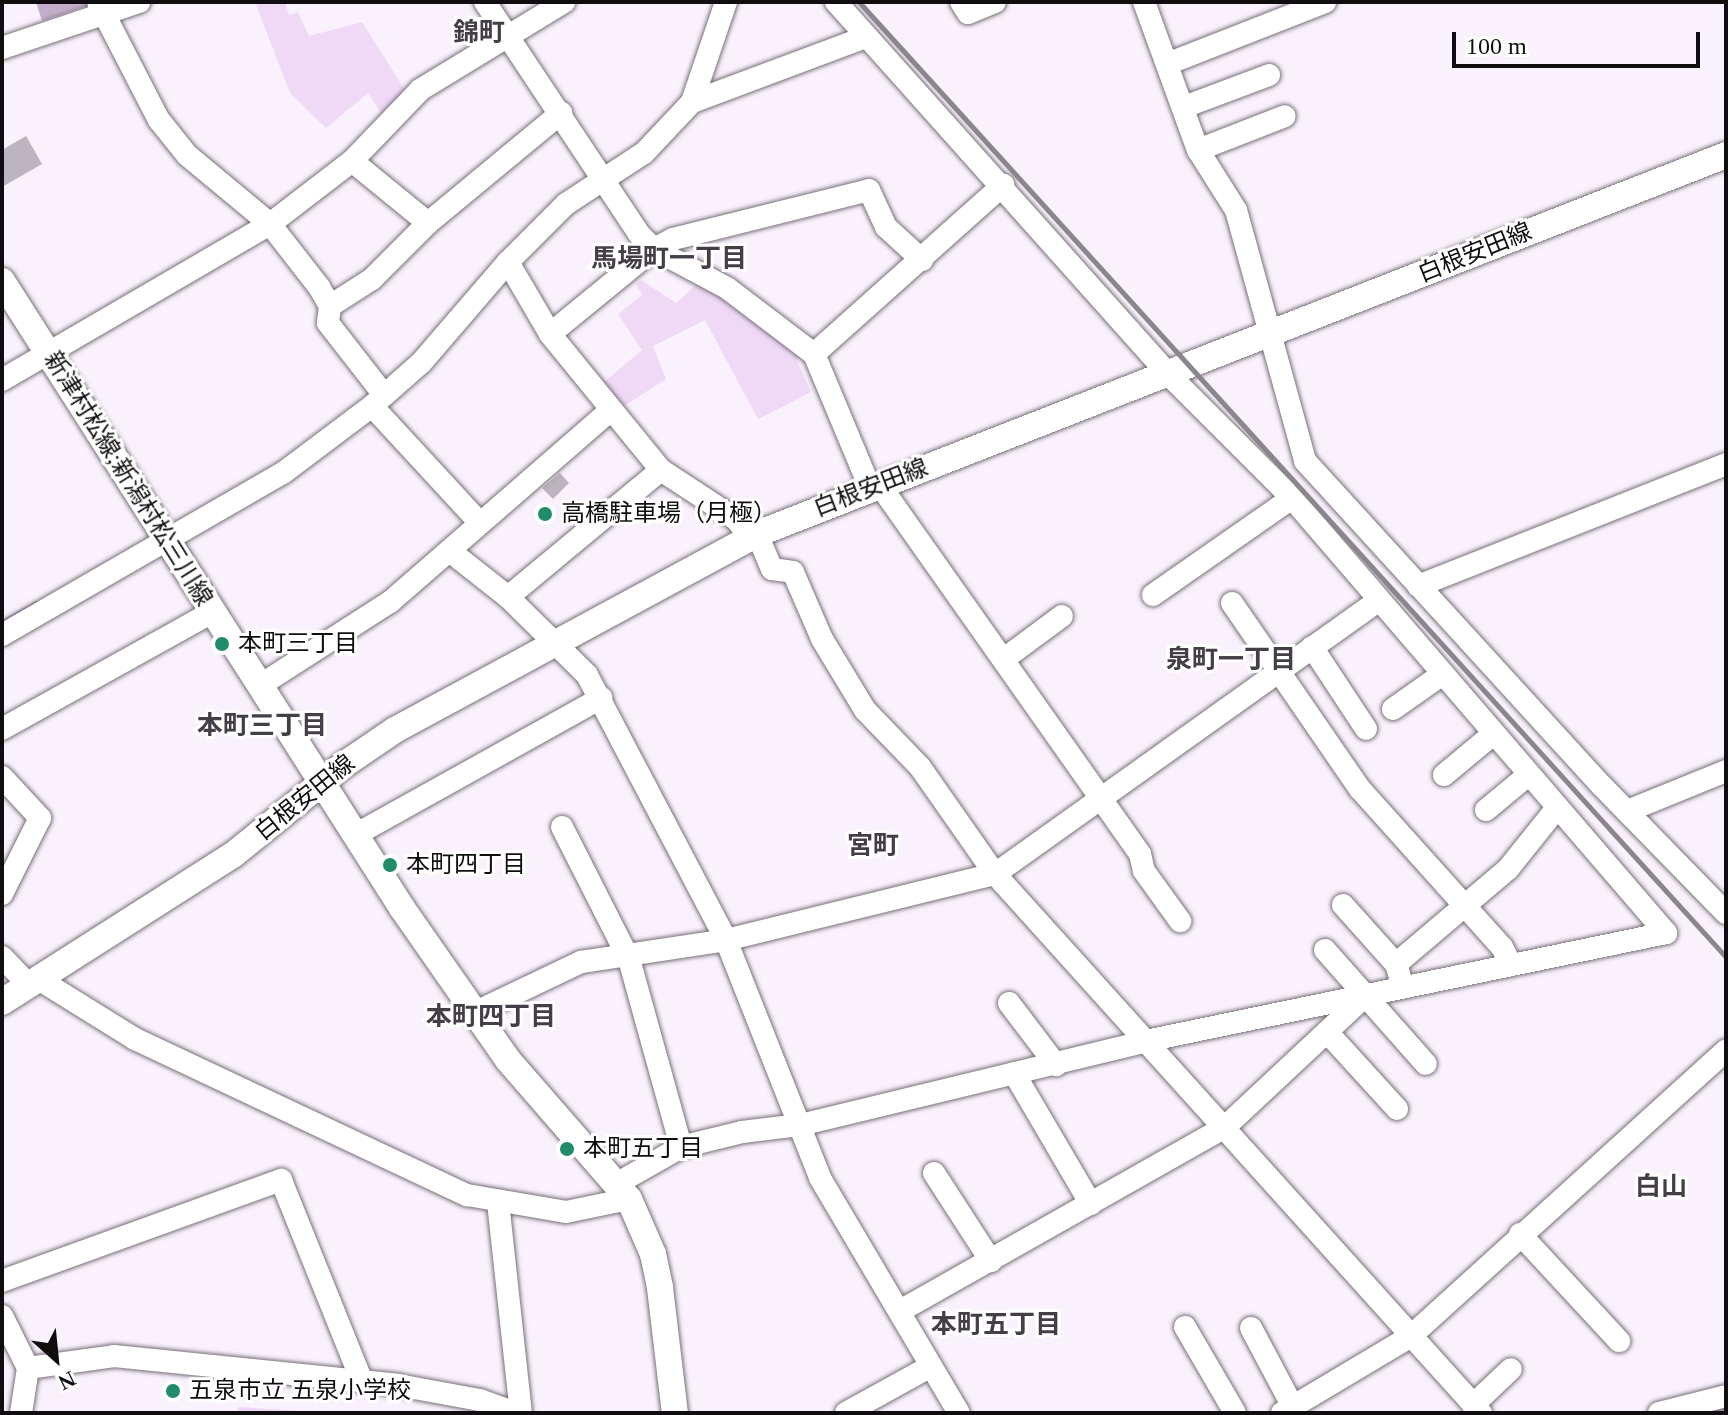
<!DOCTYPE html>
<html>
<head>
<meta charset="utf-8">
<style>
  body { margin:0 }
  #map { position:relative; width:1728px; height:1415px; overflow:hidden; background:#f9f1fc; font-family:"Times New Roman","Noto Sans JP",serif }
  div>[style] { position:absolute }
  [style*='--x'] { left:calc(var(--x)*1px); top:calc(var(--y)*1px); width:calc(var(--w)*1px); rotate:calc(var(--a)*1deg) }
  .green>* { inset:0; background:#efd9f7 }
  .forest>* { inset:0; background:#c4aecc }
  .stream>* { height:5px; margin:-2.5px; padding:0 2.5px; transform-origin:2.5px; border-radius:2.5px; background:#baa4c2 }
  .building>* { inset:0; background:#bcb5bf }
  .roads { filter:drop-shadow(0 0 2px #777079) drop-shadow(0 0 2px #777079) }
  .minor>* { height:22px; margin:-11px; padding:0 11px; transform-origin:11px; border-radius:11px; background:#fff }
  .major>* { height:26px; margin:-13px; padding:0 13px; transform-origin:13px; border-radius:13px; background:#fff }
  .rail>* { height:5px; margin:-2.5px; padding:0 2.5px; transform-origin:2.5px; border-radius:2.5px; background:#8b868d }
  .dots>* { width:22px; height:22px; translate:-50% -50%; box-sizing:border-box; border:4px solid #fff; border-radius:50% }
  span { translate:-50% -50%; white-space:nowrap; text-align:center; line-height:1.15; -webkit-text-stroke:6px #fff; paint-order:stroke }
  .street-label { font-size:24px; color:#100d11 }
  .poi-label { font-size:24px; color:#100d11 }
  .left { translate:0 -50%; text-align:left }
  .neighbourhood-label { font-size:26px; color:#443e47; font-weight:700 }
  .frame { position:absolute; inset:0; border:4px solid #100d11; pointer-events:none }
  .north { position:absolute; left:16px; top:1319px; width:80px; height:80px; -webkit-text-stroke:6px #fff; paint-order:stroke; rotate:153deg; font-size:22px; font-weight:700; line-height:32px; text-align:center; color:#100d11 }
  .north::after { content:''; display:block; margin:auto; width:28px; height:36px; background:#100d11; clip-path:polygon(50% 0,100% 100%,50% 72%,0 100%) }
  .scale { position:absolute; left:1452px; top:32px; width:248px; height:36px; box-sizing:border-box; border:4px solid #100d11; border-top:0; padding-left:10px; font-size:24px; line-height:28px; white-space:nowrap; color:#100d11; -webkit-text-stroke:6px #fff; paint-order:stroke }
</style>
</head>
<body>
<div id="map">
  <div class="green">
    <div style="clip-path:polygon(255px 2px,285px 2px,289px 15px,298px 12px,309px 36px,362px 22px,406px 92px,383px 116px,368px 93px,326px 128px,290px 93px)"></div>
    <div style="clip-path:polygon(641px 280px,676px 303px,699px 282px,799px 346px,797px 361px,811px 392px,758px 419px,705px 320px,653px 346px,666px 379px,624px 406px,603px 383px,642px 350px,618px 314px,642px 295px,636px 284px)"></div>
    <div style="clip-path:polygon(238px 1407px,338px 1413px,238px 1413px)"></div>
  </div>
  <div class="forest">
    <div style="clip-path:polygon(36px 2px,93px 2px,93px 4px,42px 21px)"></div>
  </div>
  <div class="stream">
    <div style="--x:3;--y:622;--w:38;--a:-30"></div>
    <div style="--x:1708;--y:1413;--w:19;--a:-16"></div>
  </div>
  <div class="building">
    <div style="clip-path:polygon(26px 136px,42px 164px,2px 187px,2px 150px)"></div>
    <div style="clip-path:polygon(560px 473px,569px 483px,553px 499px,542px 488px)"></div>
  </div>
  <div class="roads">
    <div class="minor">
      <div style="--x:98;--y:2;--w:133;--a:62.7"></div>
      <div style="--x:159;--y:120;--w:45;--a:51.3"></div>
      <div style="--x:187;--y:155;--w:108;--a:39.7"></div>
      <div style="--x:270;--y:224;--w:80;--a:52.1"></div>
      <div style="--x:319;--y:287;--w:22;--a:60"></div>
      <div style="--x:330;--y:306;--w:17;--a:97"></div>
      <div style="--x:328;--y:323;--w:91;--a:52.1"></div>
      <div style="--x:485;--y:2;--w:278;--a:56.4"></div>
      <div style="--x:639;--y:234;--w:21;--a:45"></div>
      <div style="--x:654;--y:249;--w:83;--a:28.1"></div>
      <div style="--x:727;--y:288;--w:109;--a:37.2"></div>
      <div style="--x:814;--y:354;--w:145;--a:67.3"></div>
      <div style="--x:836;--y:2;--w:501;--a:48.23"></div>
      <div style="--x:1170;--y:376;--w:173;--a:45"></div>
      <div style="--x:1292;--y:498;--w:574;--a:49.31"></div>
      <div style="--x:961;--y:2;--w:13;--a:58"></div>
      <div style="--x:968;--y:13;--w:29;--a:-22"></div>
      <div style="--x:1144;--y:2;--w:158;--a:70"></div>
      <div style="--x:1198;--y:150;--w:71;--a:57.7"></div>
      <div style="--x:1236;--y:210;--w:260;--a:74.6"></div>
      <div style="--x:1305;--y:461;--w:439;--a:47.6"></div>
      <div style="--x:1601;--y:785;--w:179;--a:45.7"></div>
      <div style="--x:2;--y:48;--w:145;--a:-18.6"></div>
      <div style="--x:1167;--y:64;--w:170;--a:-21.4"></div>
      <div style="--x:692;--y:102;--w:106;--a:-71.2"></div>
      <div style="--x:1184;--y:107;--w:91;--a:-20.6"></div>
      <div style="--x:1198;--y:150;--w:93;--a:-21.3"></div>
      <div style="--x:352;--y:161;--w:98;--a:39.2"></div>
      <div style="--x:508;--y:262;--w:83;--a:59.7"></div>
      <div style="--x:550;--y:334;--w:176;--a:50.8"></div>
      <div style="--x:661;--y:470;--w:91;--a:33.3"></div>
      <div style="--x:737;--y:520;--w:22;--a:54"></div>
      <div style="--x:330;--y:306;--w:50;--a:-32.7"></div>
      <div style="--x:372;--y:279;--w:79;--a:-45"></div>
      <div style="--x:428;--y:223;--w:173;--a:-39.6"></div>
      <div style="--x:550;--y:334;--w:134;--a:-39.3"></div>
      <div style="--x:654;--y:249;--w:21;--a:-28"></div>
      <div style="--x:673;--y:239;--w:202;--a:-14"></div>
      <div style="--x:869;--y:190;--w:41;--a:65.3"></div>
      <div style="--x:886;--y:227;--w:49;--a:42.5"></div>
      <div style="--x:814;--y:354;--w:254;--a:-41.8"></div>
      <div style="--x:2;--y:380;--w:310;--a:-30.2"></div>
      <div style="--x:270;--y:224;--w:103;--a:-37.5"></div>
      <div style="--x:352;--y:161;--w:98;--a:-46.2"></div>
      <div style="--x:420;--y:90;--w:169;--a:-31.4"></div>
      <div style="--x:372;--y:406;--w:159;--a:47.3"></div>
      <div style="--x:879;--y:484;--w:453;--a:54.8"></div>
      <div style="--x:1140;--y:854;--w:17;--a:77"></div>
      <div style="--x:1144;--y:871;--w:62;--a:54.2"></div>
      <div style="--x:757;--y:534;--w:38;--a:67"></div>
      <div style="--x:772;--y:569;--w:21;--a:8"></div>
      <div style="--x:793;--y:572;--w:73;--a:66.6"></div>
      <div style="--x:822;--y:639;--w:83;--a:58.8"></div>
      <div style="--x:865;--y:710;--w:79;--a:46"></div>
      <div style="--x:920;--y:767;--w:131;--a:55"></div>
      <div style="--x:995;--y:874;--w:726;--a:47.96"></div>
      <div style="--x:451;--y:552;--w:73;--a:38.3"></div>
      <div style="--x:508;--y:597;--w:111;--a:44.6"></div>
      <div style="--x:587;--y:675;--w:299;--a:62.3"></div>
      <div style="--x:726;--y:940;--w:256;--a:68.4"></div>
      <div style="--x:820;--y:1178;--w:273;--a:59.4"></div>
      <div style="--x:1418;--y:586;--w:331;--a:-21.6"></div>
      <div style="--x:1153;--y:595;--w:169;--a:-34.9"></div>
      <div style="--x:508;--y:597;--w:199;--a:-39.7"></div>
      <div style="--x:1232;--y:603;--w:226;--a:55.5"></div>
      <div style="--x:1360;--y:789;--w:212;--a:48.1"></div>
      <div style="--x:1502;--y:947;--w:20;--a:63"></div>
      <div style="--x:2;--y:635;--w:324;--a:-30"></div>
      <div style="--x:283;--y:473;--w:111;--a:-37"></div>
      <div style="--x:372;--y:406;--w:65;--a:-41.3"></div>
      <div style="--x:421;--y:363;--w:133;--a:-49.3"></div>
      <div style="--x:508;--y:262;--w:82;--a:-45"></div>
      <div style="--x:566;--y:204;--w:93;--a:-33.2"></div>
      <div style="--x:644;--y:153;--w:70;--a:-46.7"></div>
      <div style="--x:692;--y:102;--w:186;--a:-20.5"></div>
      <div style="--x:1312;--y:647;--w:98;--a:56.6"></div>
      <div style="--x:1004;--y:659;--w:72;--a:-36.6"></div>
      <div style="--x:259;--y:686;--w:156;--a:-32.7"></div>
      <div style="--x:390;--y:602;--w:293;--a:-41"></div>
      <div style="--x:1393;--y:709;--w:59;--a:-35.3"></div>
      <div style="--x:2;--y:729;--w:240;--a:-29.1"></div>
      <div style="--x:1444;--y:775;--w:62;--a:-39.8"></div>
      <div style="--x:2;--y:777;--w:56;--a:47.2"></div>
      <div style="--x:40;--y:818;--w:85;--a:116.6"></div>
      <div style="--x:1486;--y:810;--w:53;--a:-39.7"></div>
      <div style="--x:1630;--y:810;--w:104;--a:-22.1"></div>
      <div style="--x:562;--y:827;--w:148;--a:63.1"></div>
      <div style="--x:629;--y:959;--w:195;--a:74.5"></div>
      <div style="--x:355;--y:835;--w:282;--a:-29.1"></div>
      <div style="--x:1343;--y:905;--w:79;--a:48.1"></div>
      <div style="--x:1396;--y:964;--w:14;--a:73"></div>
      <div style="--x:1325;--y:950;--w:152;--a:48.5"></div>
      <div style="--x:2;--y:957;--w:40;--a:46"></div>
      <div style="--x:1396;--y:964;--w:147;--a:-40.3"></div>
      <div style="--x:1508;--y:869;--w:77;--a:-51.3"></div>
      <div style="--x:40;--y:980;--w:112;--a:31.8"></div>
      <div style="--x:135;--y:1039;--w:367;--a:25.2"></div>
      <div style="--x:467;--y:1195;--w:100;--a:9.7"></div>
      <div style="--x:566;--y:1212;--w:64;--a:-11.7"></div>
      <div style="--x:1009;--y:1003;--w:78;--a:52.8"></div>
      <div style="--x:474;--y:1013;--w:119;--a:-25.5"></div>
      <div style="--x:581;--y:962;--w:147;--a:-8.6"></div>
      <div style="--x:726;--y:940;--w:277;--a:-13.8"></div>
      <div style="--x:995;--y:874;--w:470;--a:-35.5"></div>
      <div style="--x:1327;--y:1032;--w:104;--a:47.7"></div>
      <div style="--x:1014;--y:1073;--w:152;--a:59.6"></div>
      <div style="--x:934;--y:1173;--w:105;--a:57.1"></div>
      <div style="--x:618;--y:1183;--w:73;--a:-29.7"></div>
      <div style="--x:681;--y:1147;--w:63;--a:-13.8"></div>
      <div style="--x:742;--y:1132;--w:58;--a:-6.9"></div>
      <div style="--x:800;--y:1125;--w:356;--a:-13.6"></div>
      <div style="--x:1146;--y:1041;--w:531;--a:-11.73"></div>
      <div style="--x:498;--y:1202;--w:212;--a:83.8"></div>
      <div style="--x:1520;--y:1234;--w:146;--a:47.2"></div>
      <div style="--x:2;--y:1281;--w:297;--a:-19.9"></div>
      <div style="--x:281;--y:1180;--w:217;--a:68.1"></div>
      <div style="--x:900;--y:1311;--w:372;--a:-29.5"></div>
      <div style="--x:1224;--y:1128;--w:190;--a:-43.1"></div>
      <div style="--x:2;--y:1316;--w:58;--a:63.4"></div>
      <div style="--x:28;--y:1368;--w:46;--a:98.8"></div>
      <div style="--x:1185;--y:1327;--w:99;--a:59.8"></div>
      <div style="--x:1251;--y:1328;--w:89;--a:62"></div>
      <div style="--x:28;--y:1368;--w:87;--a:-7.9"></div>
      <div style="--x:114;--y:1356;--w:285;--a:5.8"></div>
      <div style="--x:398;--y:1385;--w:83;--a:10.4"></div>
      <div style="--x:480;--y:1400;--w:38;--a:20"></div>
      <div style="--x:1473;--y:1405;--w:52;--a:-43.5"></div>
      <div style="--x:846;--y:1413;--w:97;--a:-28.9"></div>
      <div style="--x:1282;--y:1413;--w:150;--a:-30.8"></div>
      <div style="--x:1411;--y:1336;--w:425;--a:-42.2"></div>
      <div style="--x:1659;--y:1413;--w:69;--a:-14.2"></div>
    </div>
    <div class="major">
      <div style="--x:2;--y:281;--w:744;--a:57.46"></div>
      <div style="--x:402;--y:908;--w:185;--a:55.1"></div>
      <div style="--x:508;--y:1060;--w:184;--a:49"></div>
      <div style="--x:629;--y:1199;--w:60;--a:66.4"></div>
      <div style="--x:653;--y:1254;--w:35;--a:78"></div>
      <div style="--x:660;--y:1288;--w:126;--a:83.2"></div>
      <div style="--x:2;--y:1002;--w:274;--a:-32.5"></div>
      <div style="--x:233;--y:855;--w:141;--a:-39.2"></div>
      <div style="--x:342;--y:766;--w:64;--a:-34.2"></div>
      <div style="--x:395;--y:730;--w:412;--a:-28.4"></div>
      <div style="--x:757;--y:534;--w:1040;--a:-21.36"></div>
    </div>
  </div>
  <div class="rail">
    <div style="--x:859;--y:2;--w:1290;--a:47.77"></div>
  </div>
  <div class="dots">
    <div style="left:545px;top:514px;background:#218c6a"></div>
    <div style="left:222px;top:644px;background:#218c6a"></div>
    <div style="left:390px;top:865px;background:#218c6a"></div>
    <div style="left:567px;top:1149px;background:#218c6a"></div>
    <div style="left:173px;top:1391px;background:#218c6a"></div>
  </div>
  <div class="street-label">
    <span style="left:1475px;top:253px;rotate:-22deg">白根安田線</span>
    <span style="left:128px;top:479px;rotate:58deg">新津村松線;新潟村松三川線</span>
    <span style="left:871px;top:488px;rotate:-21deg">白根安田線</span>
    <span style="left:305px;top:798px;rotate:-39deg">白根安田線</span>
  </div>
  <div class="poi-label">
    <span class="left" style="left:561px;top:514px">高橋駐車場（月極）</span>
    <span class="left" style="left:238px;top:644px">本町三丁目</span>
    <span class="left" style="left:406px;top:865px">本町四丁目</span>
    <span class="left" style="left:583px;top:1149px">本町五丁目</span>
    <span class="left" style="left:189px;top:1391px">五泉市立 五泉小学校</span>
  </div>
  <div class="neighbourhood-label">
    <span style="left:479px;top:33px">錦町</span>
    <span style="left:669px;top:259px">馬場町一丁目</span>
    <span style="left:1231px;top:660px">泉町一丁目</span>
    <span style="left:262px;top:726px">本町三丁目</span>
    <span style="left:873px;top:846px">宮町</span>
    <span style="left:491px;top:1017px">本町四丁目</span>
    <span style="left:1661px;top:1187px">白山</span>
    <span style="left:996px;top:1325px">本町五丁目</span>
  </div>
  <div class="frame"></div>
  <div class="north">N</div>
  <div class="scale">100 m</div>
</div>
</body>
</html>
